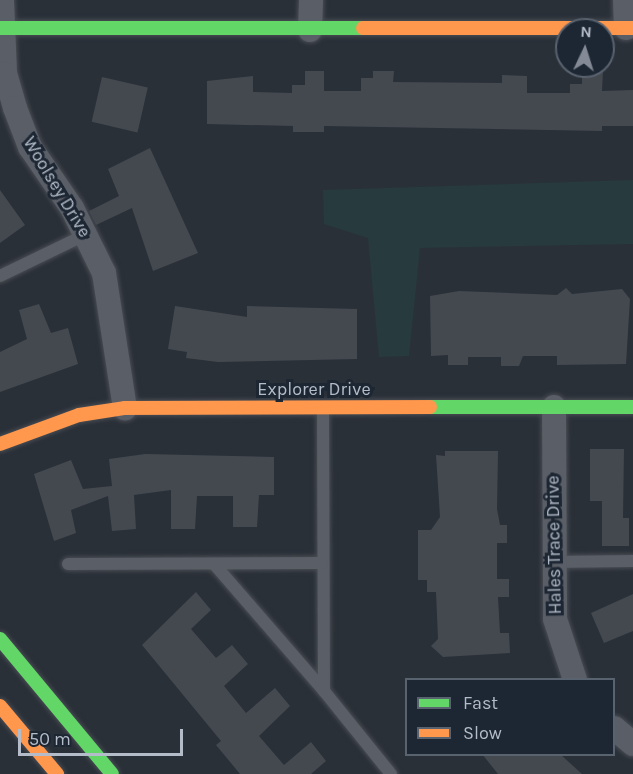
<!DOCTYPE html>
<html>
<head>
<meta charset="utf-8">
<style>
  body { margin:0 }
  #map { position:relative; width:633px; height:774px; overflow:hidden; background:#2a3038; font-family:Karla,sans-serif }
  div>[style] { position:absolute }
  [style*='--x'] { left:calc(var(--x)*1px); top:calc(var(--y)*1px); width:calc(var(--w)*1px); rotate:calc(var(--a)*1deg) }
  .green>* { inset:0; background:#273a3e }
  .building>* { inset:0; background:#444950; transform-origin:0 0 }
  .roads { filter:drop-shadow(0 0 2px #484c53) drop-shadow(0 0 2px #484c53) }
  .lane>* { height:12px; margin:-6px; padding:0 6px; transform-origin:6px; border-radius:6px; background:#5a5e66 }
  .street>* { height:24px; margin:-12px; padding:0 12px; transform-origin:12px; border-radius:12px; background:#5a5e66 }
  .fast>* { height:14px; margin:-7px; padding:0 7px; transform-origin:7px; border-radius:7px; background:#63d668 }
  .slow>* { height:14px; margin:-7px; padding:0 7px; transform-origin:7px; border-radius:7px; background:#ff974d }
  span { translate:-50% -50%; white-space:nowrap; text-align:center; line-height:1.15; -webkit-text-stroke:6px #1d2633; paint-order:stroke }
  .street-label { font-size:18px; color:#b4bcc9 }
  .legend { position:absolute; left:405px; top:678px; width:210px; height:78px; box-sizing:border-box; background:#1d2633; border:2px solid #59626f; margin:0; padding:8px 10px; list-style:none; font-size:18px; color:#b4bcc9 }
  .legend li { display:flex; align-items:center; gap:12px; height:30px }
  .legend b { width:30px; border:2px solid #59626f }
  .north { position:absolute; left:555px; top:18px; width:60px; height:60px; box-sizing:border-box; background:#1d2633; border:2px solid #59626f; border-radius:50%; rotate:4deg; font-size:16px; font-weight:700; line-height:24px; text-align:center; color:#b4bcc9 }
  .north::after { content:''; display:block; margin:auto; width:21px; height:27px; background:#848b96; clip-path:polygon(50% 0,100% 100%,50% 72%,0 100%) }
  .scale { position:absolute; left:18px; top:729px; width:165px; height:27px; box-sizing:border-box; border:3px solid #b4bcc9; border-top:0; padding-left:8px; font-size:18px; line-height:21px; white-space:nowrap; color:#b4bcc9; -webkit-text-stroke:4px #1d2633; paint-order:stroke }
</style>
</head>
<body>
<div id="map">
  <div class="green">
    <div style="clip-path:polygon(633px 180px,633px 244px,420px 248px,409px 356px,379px 357px,368px 238px,324px 224px,323px 190px)"></div>
  </div>
  <div class="building">
    <div style="clip-path:polygon(305px 71px,324px 71px,324px 91px,361px 91px,361px 78px,373px 78px,373px 71px,394px 71px,393px 82px,502px 83px,502px 75px,527px 76px,527px 93px,570px 93px,570px 84px,582px 84px,582px 71px,603px 71px,602px 91px,633px 90px,633px 126px,602px 126px,602px 131px,324px 126px,324px 132px,293px 132px,293px 126px,207px 124px,207px 81px,253px 76px,253px 92px,292px 93px,292px 85px,305px 85px)"></div>
    <div style="left:102px;top:77px;width:47px;height:46px;rotate:13deg"></div>
    <div style="clip-path:polygon(150px 148px,198px 253px,153px 271px,132px 208px,96px 225px,89px 211px,119px 196px,108px 169px)"></div>
    <div style="clip-path:polygon(0 190px,25px 225px,0 243px)"></div>
    <div style="clip-path:polygon(566px 288px,572px 294px,622px 289px,630px 299px,626px 364px,557px 365px,557px 356px,523px 356px,519px 366px,501px 366px,501px 357px,468px 357px,468px 365px,448px 365px,448px 355px,431px 356px,430px 296px,459px 291px,557px 295px)"></div>
    <div style="clip-path:polygon(39px 304px,51px 333px,68px 328px,78px 364px,0 392px,0 352px,27px 339px,19px 310px)"></div>
    <div style="clip-path:polygon(175px 306px,247px 317px,247px 306px,357px 309px,357px 359px,218px 362px,186px 358px,187px 352px,168px 349px)"></div>
    <div style="clip-path:polygon(590px 449px,624px 449px,623px 518px,629px 518px,629px 546px,602px 546px,602px 501px,590px 501px)"></div>
    <div style="clip-path:polygon(445px 451px,498px 451px,497px 509px,500px 525px,507px 525px,507px 543px,497px 543px,497px 579px,509px 579px,509px 597px,498px 597px,500px 633px,509px 633px,510px 653px,443px 657px,431px 646px,438px 639px,436px 592px,427px 592px,427px 580px,418px 580px,418px 530px,431px 530px,440px 517px,436px 455px,445px 456px)"></div>
    <div style="clip-path:polygon(145px 454px,274px 457px,274px 495px,259px 495px,257px 527px,233px 527px,233px 496px,197px 496px,195px 529px,171px 529px,171px 490px,134px 495px,136px 529px,112px 531px,108px 496px,71px 510px,76px 533px,54px 541px,34px 474px,71px 460px,83px 489px,112px 486px,109px 459px)"></div>
    <div style="clip-path:polygon(196px 592px,211px 610px,191px 629px,216px 658px,232px 645px,248px 664px,224px 686px,246px 713px,275px 688px,290px 706px,259px 736px,284px 765px,311px 742px,326px 761px,311px 774px,240px 774px,216px 745px,221px 741px,142px 645px)"></div>
    <div style="clip-path:polygon(633px 594px,633px 631px,604px 643px,591px 613px)"></div>
    <div style="clip-path:polygon(482px 754px,560px 754px,582px 774px,498px 774px)"></div>
  </div>
  <div class="roads">
    <div class="lane">
      <div style="--x:0;--y:276;--w:97;--a:-25.8"></div>
      <div style="--x:323;--y:408;--w:283;--a:89.8"></div>
      <div style="--x:324;--y:691;--w:107;--a:51.1"></div>
      <div style="--x:553;--y:562;--w:80;--a:-0.7"></div>
      <div style="--x:68;--y:564;--w:254;--a:-0.2"></div>
      <div style="--x:215;--y:565;--w:167;--a:49.1"></div>
    </div>
    <div class="street">
      <div style="--x:2;--y:0;--w:73;--a:87.6"></div>
      <div style="--x:5;--y:73;--w:36;--a:74"></div>
      <div style="--x:15;--y:108;--w:42;--a:69"></div>
      <div style="--x:30;--y:147;--w:74;--a:55.5"></div>
      <div style="--x:72;--y:208;--w:72;--a:63.8"></div>
      <div style="--x:104;--y:273;--w:137;--a:81.2"></div>
      <div style="--x:625;--y:0;--w:28;--a:88"></div>
      <div style="--x:310;--y:30;--w:30;--a:-88"></div>
      <div style="--x:554;--y:407;--w:212;--a:89.7"></div>
      <div style="--x:555;--y:619;--w:64;--a:71.8"></div>
      <div style="--x:614;--y:728;--w:25;--a:40"></div>
    </div>
    <div class="fast">
      <div style="--x:0;--y:28;--w:363;--a:0"></div>
      <div style="--x:430;--y:407;--w:203;--a:0"></div>
      <div style="--x:0;--y:639;--w:175;--a:50.3"></div>
    </div>
    <div class="slow">
      <div style="--x:363;--y:28;--w:270;--a:0"></div>
      <div style="--x:0;--y:444;--w:84;--a:-20.2"></div>
      <div style="--x:79;--y:415;--w:47;--a:-8.7"></div>
      <div style="--x:125;--y:408;--w:305;--a:-0.2"></div>
      <div style="--x:0;--y:706;--w:89;--a:50"></div>
    </div>
  </div>
  <div class="street-label">
    <span style="left:57px;top:187px;rotate:59deg">Woolsey Drive</span>
    <span style="left:314px;top:389px">Explorer Drive</span>
    <span style="left:554px;top:545px;rotate:-91deg">Hales Trace Drive</span>
  </div>
  <ul class="legend">
  <li><b style="height:8px;background:#63d668"></b>Fast</li>
  <li><b style="height:8px;background:#ff974d"></b>Slow</li>
  </ul>
  <div class="north">N</div>
  <div class="scale">50 m</div>
</div>
</body>
</html>
